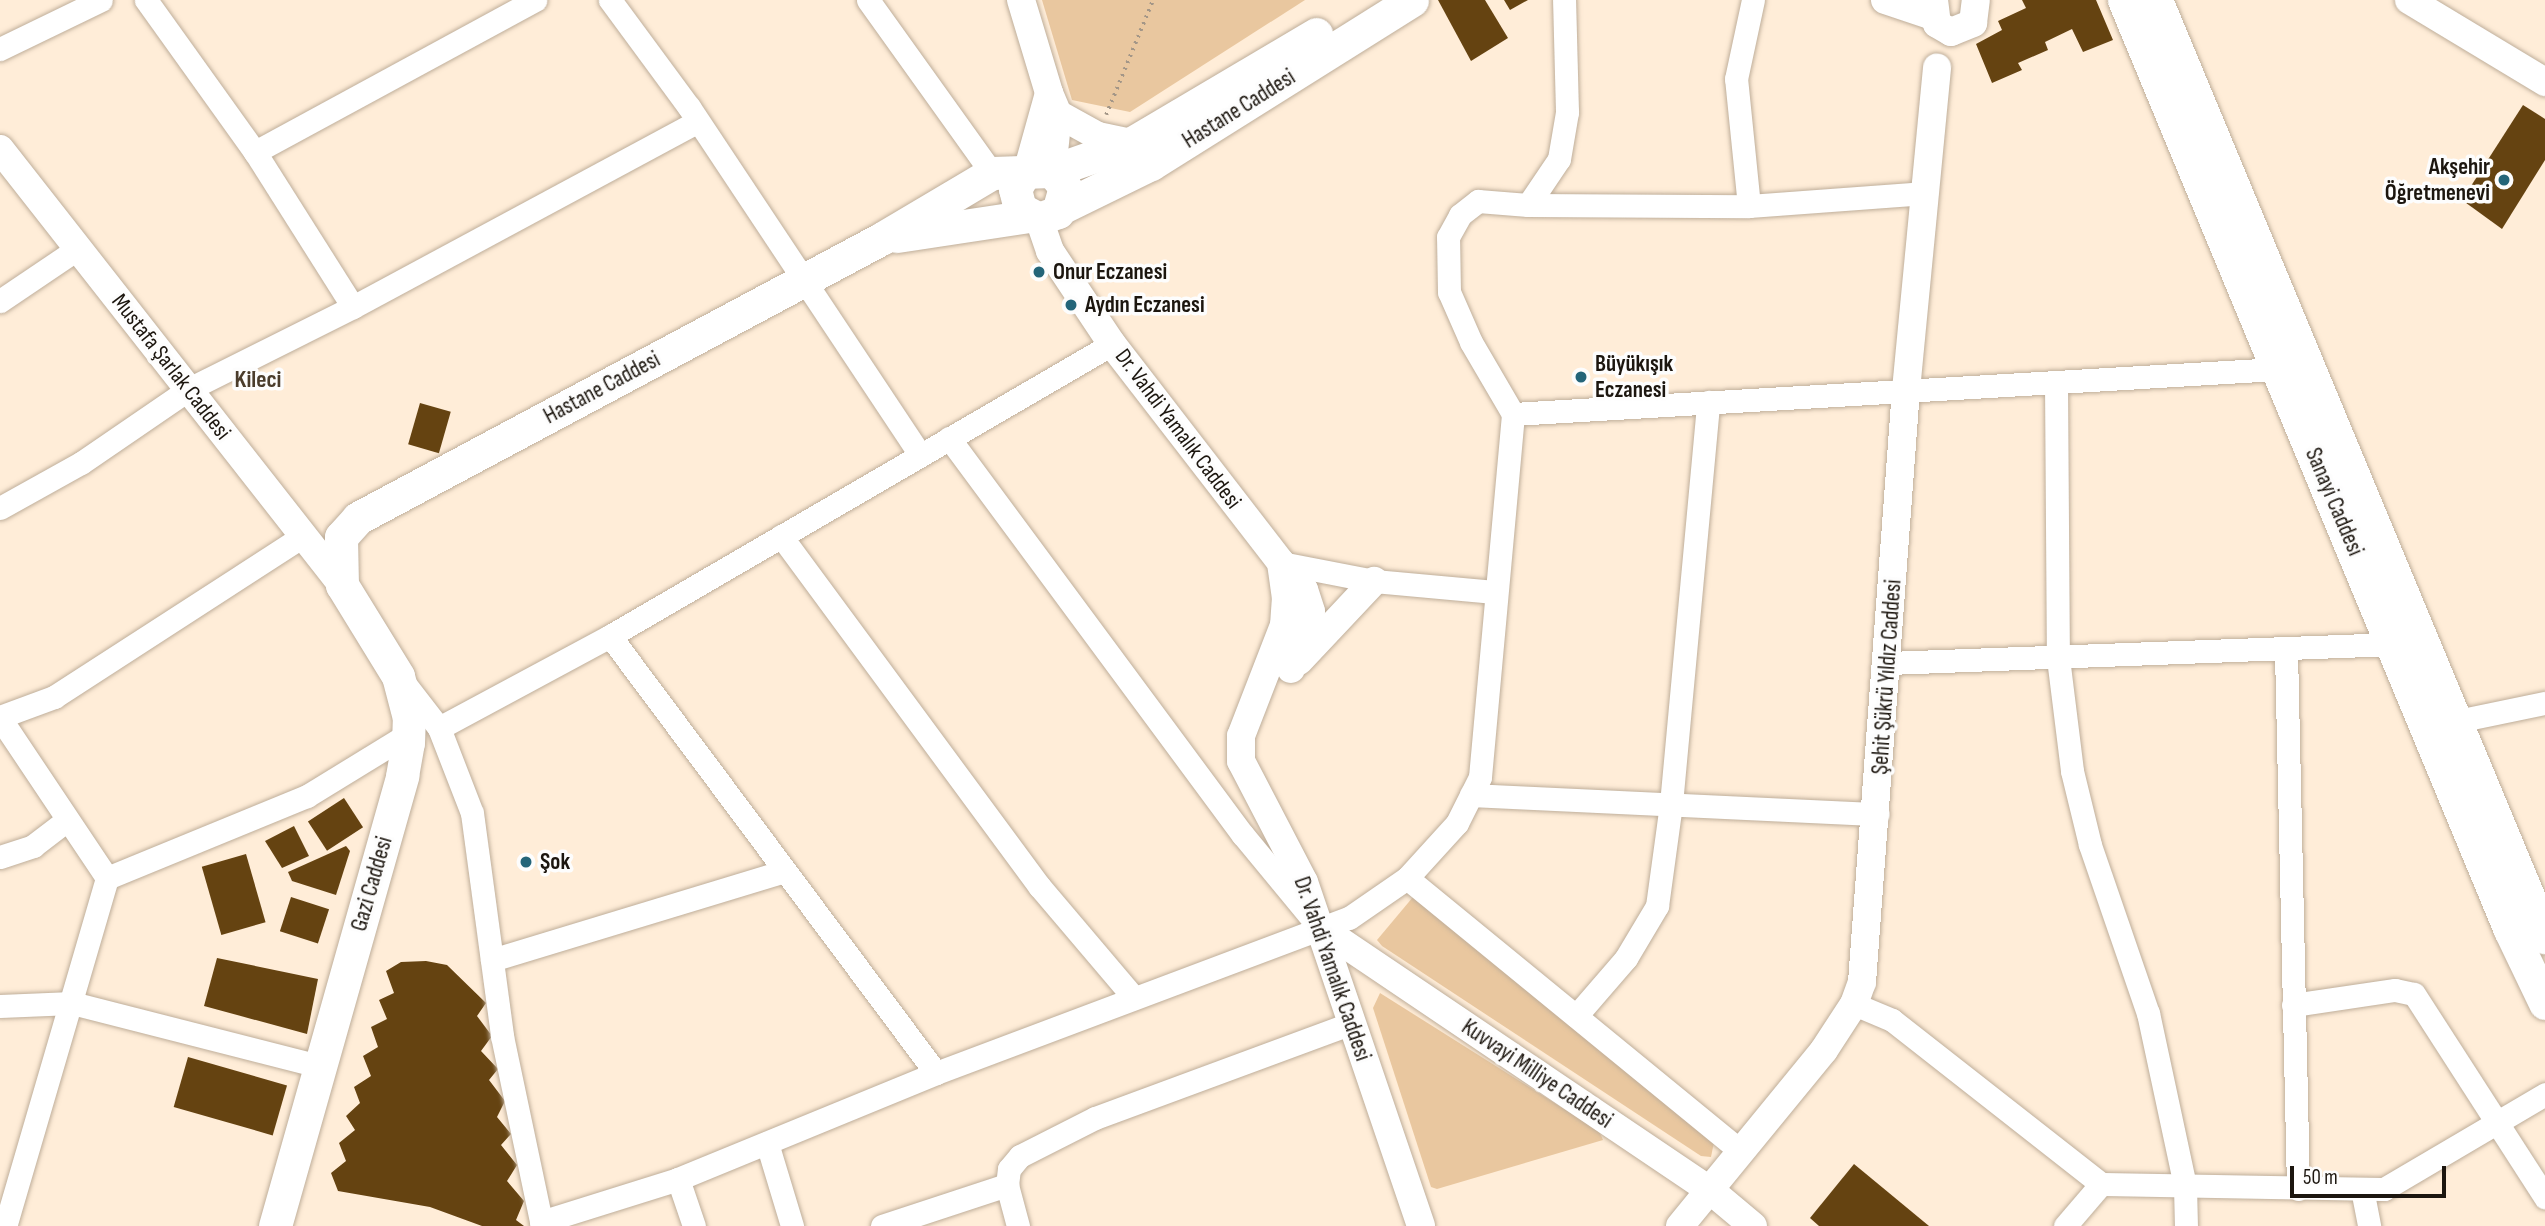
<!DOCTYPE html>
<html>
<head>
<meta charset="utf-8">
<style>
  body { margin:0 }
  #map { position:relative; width:2545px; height:1226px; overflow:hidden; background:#ffedd8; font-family:"Sofia Sans Condensed",sans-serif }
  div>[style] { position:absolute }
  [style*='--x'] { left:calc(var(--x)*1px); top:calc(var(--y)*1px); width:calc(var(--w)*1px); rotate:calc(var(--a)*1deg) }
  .green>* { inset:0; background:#e9c79f }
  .building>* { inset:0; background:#654311; transform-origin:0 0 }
  .path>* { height:3.5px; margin-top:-1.75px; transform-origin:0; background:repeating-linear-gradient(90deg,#a39687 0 2px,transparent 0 7px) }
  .roads { filter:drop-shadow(0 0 2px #bfae9a) drop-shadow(0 0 2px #bfae9a) }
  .minor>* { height:23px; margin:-11.5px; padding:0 11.5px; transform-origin:11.5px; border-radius:11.5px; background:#fff }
  .tertiary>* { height:28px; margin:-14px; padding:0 14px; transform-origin:14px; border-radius:14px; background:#fff }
  .secondary>* { height:33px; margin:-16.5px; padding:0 16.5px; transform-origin:16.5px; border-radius:16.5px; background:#fff }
  .dots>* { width:19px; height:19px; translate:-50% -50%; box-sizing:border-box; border:4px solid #fdfdfd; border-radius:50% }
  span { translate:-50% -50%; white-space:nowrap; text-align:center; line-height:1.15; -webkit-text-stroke:7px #fdfdfd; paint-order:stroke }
  .street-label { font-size:23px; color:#1c160f }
  .poi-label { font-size:23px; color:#1c160f; font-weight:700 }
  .right { translate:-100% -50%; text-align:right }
  .left { translate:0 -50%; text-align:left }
  .neighbourhood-label { font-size:24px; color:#4b3d2c; font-weight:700 }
  .scale { position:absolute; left:2290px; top:1166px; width:156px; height:32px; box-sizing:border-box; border:4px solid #1c160f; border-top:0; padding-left:9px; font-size:21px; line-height:24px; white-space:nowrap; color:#1c160f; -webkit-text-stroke:5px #fdfdfd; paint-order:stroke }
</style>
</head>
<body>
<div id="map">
  <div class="green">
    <div style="clip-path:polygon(1042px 0,1305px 0,1130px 112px,1072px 100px)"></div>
    <div style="clip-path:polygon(1413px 897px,1714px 1142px,1711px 1157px,1701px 1156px,1382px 946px,1377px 940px)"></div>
    <div style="clip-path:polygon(1380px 993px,1599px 1131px,1603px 1140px,1437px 1189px,1431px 1187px,1373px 1008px)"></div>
  </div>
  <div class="building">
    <div style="clip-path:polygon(1438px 0,1485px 0,1508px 38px,1471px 61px)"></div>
    <div style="clip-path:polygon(1504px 0,1528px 0,1510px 10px)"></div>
    <div style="clip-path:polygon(2022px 0,2096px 0,2113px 40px,2083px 52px,2072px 29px,2045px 42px,2048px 50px,2018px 63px,2022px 70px,1992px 83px,1976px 44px,2002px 30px,1998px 21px,2026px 8px)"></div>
    <div style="clip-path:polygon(2523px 105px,2545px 119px,2545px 160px,2502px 229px,2462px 200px)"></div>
    <div style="left:420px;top:403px;width:32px;height:43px;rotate:16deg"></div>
    <div style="left:344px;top:798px;width:35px;height:43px;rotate:57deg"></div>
    <div style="clip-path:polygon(294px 826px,309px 856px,282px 868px,265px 841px)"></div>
    <div style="clip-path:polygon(346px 846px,350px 851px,336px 895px,292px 881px,288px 872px)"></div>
    <div style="left:246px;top:854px;width:71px;height:46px;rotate:74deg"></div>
    <div style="left:291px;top:897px;width:40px;height:36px;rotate:18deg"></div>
    <div style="clip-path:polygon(217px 958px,318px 979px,307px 1034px,204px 1006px)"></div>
    <div style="clip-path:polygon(426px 961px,447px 965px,486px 1003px,477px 1016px,492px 1036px,481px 1051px,498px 1069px,489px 1080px,505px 1101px,497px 1117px,511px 1134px,501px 1145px,517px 1165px,507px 1181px,524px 1201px,516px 1220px,524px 1226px,482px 1226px,430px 1207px,338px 1191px,331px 1173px,346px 1161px,339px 1143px,355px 1130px,346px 1116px,360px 1103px,354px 1087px,371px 1076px,363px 1056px,378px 1047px,371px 1027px,387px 1019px,379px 1000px,394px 993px,386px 971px,401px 962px)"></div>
    <div style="left:188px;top:1057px;width:103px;height:52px;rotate:16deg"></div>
    <div style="clip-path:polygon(1854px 1164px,1929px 1226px,1819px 1226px,1810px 1218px)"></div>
  </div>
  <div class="path">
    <div style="--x:1106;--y:115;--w:124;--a:-67.8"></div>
  </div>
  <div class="roads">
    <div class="minor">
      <div style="--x:146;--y:0;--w:187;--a:54.4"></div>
      <div style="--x:255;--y:152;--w:183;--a:57.7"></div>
      <div style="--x:610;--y:0;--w:133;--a:53.6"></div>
      <div style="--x:689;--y:107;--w:418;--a:56.4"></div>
      <div style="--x:868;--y:0;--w:213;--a:54.4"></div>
      <div style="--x:0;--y:49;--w:112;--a:-25.9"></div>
      <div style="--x:255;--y:152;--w:319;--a:-28.5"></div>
      <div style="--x:1528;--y:205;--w:221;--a:0.3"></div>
      <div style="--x:1749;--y:206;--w:177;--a:-4.2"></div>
      <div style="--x:1749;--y:206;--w:128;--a:-95.8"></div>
      <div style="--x:1736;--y:79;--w:81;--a:-77.9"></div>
      <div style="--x:0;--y:301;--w:93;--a:-34"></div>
      <div style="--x:2056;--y:382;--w:276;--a:89.6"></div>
      <div style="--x:2058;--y:658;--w:114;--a:82.9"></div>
      <div style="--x:2072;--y:771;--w:76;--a:76.3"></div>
      <div style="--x:2090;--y:845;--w:178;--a:71"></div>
      <div style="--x:2148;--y:1013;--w:177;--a:77.9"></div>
      <div style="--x:2185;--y:1186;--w:40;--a:88.6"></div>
      <div style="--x:1513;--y:414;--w:766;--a:-3.37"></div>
      <div style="--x:949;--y:438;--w:494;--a:53.5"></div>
      <div style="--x:1243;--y:835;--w:112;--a:50.5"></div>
      <div style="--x:0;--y:508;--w:93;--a:-29.1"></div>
      <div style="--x:81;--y:463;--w:131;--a:-34.4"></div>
      <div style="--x:189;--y:389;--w:183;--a:-26.6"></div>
      <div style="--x:353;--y:307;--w:390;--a:-28.3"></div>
      <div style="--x:781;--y:536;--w:436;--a:53.6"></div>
      <div style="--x:1040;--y:887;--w:145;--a:49.7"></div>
      <div style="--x:1281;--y:563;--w:95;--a:11"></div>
      <div style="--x:1374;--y:581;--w:121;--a:5.2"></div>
      <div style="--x:610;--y:636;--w:545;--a:53.28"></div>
      <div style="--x:2286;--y:651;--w:538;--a:88.72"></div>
      <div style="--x:1888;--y:663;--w:507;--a:-2.15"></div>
      <div style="--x:405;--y:684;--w:56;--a:52.3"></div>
      <div style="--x:439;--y:728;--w:91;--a:68.8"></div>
      <div style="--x:472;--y:813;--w:225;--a:82.3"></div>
      <div style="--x:502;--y:1036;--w:194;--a:78.1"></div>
      <div style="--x:0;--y:717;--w:58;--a:-20.3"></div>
      <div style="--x:54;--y:697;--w:298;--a:-32.9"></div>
      <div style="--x:0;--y:718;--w:192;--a:56.2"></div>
      <div style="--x:107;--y:878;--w:363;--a:106.3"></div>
      <div style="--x:2453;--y:722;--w:94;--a:-11.7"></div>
      <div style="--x:439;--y:728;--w:194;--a:-28.3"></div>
      <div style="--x:610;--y:636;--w:581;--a:-30.19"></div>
      <div style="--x:1471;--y:795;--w:407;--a:2.7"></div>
      <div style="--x:0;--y:857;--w:35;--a:-18"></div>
      <div style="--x:33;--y:846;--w:43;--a:-37.4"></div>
      <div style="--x:107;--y:878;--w:216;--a:-22.3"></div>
      <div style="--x:307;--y:796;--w:119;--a:-31.5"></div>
      <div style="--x:1407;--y:878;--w:431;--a:39.3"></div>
      <div style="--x:492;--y:960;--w:303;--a:-16.9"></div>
      <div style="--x:1854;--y:1004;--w:41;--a:22.8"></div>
      <div style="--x:1892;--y:1020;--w:266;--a:38.1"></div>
      <div style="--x:2101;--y:1184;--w:283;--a:1"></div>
      <div style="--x:2384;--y:1189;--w:187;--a:-30.5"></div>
      <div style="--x:2293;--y:1005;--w:103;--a:-8.4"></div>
      <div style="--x:2395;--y:990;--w:19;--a:12"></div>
      <div style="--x:2414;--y:994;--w:242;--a:57.2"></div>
      <div style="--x:0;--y:1006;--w:72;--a:-2.4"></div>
      <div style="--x:72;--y:1003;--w:256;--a:14.3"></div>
      <div style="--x:1576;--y:1016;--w:77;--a:-49.2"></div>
      <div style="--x:1626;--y:958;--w:61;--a:-59.2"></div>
      <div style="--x:1657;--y:906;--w:103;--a:-82.2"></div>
      <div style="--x:1671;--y:804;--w:404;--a:-84.7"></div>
      <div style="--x:767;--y:1143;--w:87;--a:73.2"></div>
      <div style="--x:678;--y:1179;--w:50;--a:71.2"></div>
      <div style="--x:2362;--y:1189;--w:38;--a:79"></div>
      <div style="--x:541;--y:1222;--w:144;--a:-17.4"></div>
      <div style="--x:678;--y:1179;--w:279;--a:-22.3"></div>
      <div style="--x:936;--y:1073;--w:441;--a:-20.6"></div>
      <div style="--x:1349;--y:918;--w:70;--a:-34.6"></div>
      <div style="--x:1407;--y:878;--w:74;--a:-47.7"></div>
      <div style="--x:1457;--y:823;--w:51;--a:-63.4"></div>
      <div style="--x:1480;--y:777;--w:364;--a:-84.8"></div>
      <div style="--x:1513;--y:414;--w:83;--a:-120.3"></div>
      <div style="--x:1471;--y:342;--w:55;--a:-113.7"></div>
      <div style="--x:1449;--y:292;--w:55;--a:-91"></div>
      <div style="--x:1448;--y:237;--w:25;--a:-61"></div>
      <div style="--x:1460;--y:215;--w:23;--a:-38"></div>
      <div style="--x:1478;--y:201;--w:50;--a:4.6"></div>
      <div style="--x:1528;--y:205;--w:55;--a:-56"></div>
      <div style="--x:1559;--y:159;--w:48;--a:-80.3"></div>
      <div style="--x:1567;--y:112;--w:112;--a:-91.5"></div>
      <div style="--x:882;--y:1226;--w:132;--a:-18.2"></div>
      <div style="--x:1018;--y:1226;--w:42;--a:-105"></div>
      <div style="--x:1007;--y:1185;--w:16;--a:-83"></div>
      <div style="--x:1009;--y:1169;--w:17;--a:-50"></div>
      <div style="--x:1020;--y:1156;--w:84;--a:-26.9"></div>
      <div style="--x:1095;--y:1118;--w:274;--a:-20.3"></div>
      <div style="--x:2065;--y:1226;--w:55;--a:-49.4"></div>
    </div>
    <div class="tertiary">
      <div style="--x:1021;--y:0;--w:97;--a:73.2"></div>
      <div style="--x:1885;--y:0;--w:51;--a:18.4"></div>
      <div style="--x:1934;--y:0;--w:24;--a:83"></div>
      <div style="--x:1937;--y:24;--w:16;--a:30"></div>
      <div style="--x:1951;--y:32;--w:24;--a:-22"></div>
      <div style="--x:1973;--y:23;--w:23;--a:-83"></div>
      <div style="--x:2409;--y:0;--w:159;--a:31.1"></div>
      <div style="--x:1058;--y:114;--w:46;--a:28.8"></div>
      <div style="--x:1098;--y:136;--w:35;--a:12"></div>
      <div style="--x:0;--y:149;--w:554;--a:51.89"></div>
      <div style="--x:1027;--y:172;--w:82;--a:-74.4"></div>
      <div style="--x:1049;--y:93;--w:23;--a:67"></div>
      <div style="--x:1058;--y:114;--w:57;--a:96"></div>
      <div style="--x:1039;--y:219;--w:34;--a:71"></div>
      <div style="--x:1050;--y:251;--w:112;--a:56.3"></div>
      <div style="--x:1112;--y:344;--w:277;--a:52.3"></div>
      <div style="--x:1299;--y:661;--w:110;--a:-46.8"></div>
      <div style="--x:1291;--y:669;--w:61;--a:-71"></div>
      <div style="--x:1311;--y:611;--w:22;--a:-108"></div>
      <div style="--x:1304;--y:590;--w:35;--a:-130"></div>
      <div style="--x:1281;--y:563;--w:34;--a:82"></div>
      <div style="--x:1286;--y:597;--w:28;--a:94"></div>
      <div style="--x:1284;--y:625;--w:119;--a:111.2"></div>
      <div style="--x:1241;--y:736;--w:25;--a:90"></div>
      <div style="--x:1241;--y:761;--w:136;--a:62.5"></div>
      <div style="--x:1304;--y:882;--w:363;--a:71.2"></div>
      <div style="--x:1318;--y:926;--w:473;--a:34"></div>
      <div style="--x:1710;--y:1190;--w:56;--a:39.9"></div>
      <div style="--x:1680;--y:1226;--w:227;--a:-50.7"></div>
      <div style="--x:1824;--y:1050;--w:55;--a:-56.9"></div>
      <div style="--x:1854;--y:1004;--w:23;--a:-70"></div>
      <div style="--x:1862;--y:982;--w:594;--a:-85.75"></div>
      <div style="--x:1906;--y:390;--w:324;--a:-84.5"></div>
    </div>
    <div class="secondary">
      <div style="--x:2124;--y:0;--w:1007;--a:67.46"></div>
      <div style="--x:2510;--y:930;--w:81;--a:64.4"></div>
      <div style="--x:2156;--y:0;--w:1015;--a:67.45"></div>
      <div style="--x:1052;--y:171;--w:85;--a:-19.3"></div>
      <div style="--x:1132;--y:143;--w:214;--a:-30.6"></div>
      <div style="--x:1061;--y:208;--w:100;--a:-26.1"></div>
      <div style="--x:1151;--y:164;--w:308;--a:-32.1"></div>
      <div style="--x:897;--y:236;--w:134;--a:-8.6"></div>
      <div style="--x:275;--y:1226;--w:468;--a:-74.2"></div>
      <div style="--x:402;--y:776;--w:34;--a:-80"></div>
      <div style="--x:408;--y:743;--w:25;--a:-88"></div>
      <div style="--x:409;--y:718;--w:43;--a:-104.7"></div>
      <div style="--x:398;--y:676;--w:107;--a:-121.6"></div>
      <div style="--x:342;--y:585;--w:48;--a:-91.2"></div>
      <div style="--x:341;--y:537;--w:25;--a:-48"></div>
      <div style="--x:358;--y:518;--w:593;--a:-28.08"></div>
      <div style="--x:881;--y:239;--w:129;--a:-30.7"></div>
      <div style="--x:992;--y:173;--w:60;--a:-1.9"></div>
      <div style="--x:1052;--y:171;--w:21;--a:51"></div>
      <div style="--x:1065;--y:187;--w:26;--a:106"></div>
      <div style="--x:1058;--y:212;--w:20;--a:160"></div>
      <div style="--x:1039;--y:219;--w:21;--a:-152"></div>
      <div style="--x:1020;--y:209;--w:21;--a:-104"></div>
      <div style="--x:1015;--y:189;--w:16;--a:-60"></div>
    </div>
  </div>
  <div class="dots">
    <div style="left:2504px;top:180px;background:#246579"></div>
    <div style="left:1039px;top:272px;background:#246579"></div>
    <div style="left:1071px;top:305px;background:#246579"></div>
    <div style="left:1581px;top:377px;background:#246579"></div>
    <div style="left:526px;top:862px;background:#246579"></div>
  </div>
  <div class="street-label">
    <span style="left:1239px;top:109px;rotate:-32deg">Hastane Caddesi</span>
    <span style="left:171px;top:367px;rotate:52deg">Mustafa Şarlak Caddesi</span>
    <span style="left:602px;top:388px;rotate:-28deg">Hastane Caddesi</span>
    <span style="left:1178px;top:429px;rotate:53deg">Dr. Vahdi Yamalık Caddesi</span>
    <span style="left:2334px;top:502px;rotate:67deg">Sanayi Caddesi</span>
    <span style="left:1887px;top:677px;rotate:-86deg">Şehit Şükrü Yıldız Caddesi</span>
    <span style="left:372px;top:884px;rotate:-74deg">Gazi Caddesi</span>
    <span style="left:1332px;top:969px;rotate:71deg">Dr. Vahdi Yamalık Caddesi</span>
    <span style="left:1537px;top:1074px;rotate:34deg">Kuvvayi Milliye Caddesi</span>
  </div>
  <div class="poi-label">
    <span class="right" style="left:2490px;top:180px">Akşehir<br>Öğretmenevi</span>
    <span class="left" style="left:1053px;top:272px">Onur Eczanesi</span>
    <span class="left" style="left:1085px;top:305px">Aydın Eczanesi</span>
    <span class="left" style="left:1595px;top:377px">Büyükışık<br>Eczanesi</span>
    <span class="left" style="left:540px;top:862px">Şok</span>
  </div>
  <div class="neighbourhood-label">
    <span style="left:258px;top:380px">Kileci</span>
  </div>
  <div class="scale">50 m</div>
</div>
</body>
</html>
